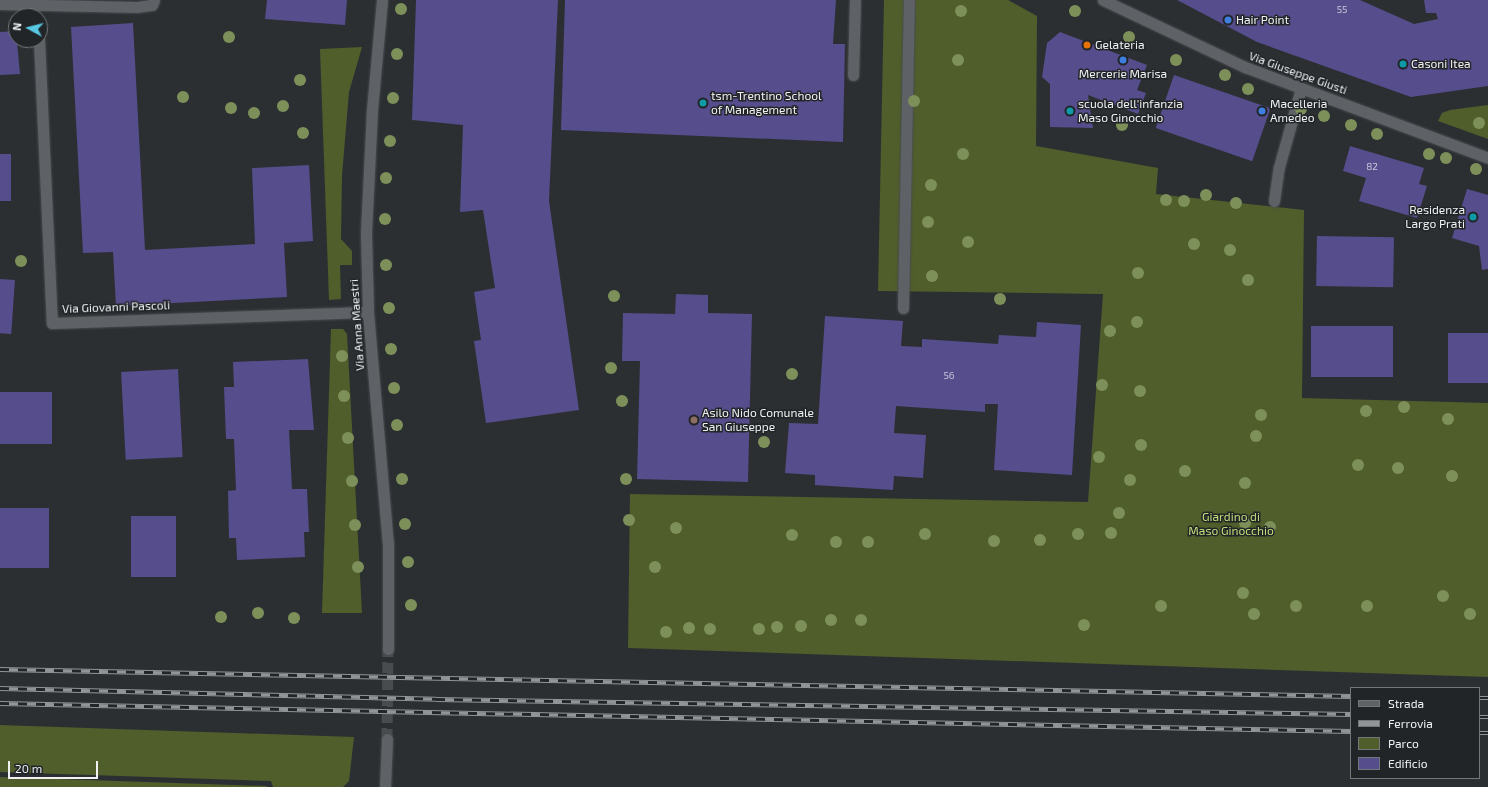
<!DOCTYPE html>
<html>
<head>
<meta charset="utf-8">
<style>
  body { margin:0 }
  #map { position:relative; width:1488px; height:787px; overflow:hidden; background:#2c2f32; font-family:"Exo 2",sans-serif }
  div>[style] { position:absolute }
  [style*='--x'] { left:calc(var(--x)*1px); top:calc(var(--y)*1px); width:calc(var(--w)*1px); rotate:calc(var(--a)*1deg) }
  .green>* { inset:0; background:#4f5e2b }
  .building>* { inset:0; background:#554d8c; transform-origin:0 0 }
  .minor-tunnel>* { height:11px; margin-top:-5.5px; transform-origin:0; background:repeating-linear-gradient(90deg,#494c4f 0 11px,transparent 0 16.5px) }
  .roads { filter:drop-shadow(0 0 1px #494b4e) drop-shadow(0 0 1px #494b4e) }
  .service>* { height:11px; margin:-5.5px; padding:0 5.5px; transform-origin:5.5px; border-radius:5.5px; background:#5e6165 }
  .minor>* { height:11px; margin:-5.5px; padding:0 5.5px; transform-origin:5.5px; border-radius:5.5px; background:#5e6165 }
  .tertiary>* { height:11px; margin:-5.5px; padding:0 5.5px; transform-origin:5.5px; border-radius:5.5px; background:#5e6165 }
  .rail>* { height:4.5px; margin-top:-2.25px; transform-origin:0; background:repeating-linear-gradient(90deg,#222528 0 9px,#929597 0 18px); box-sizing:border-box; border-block:1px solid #929597 }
  .trees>* { width:12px; height:12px; margin:-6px; border-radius:50%; background:#7e905a }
  .dots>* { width:11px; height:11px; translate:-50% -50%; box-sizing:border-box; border:2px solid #222528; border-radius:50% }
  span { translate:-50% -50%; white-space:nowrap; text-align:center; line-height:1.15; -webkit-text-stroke:3px #222528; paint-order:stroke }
  .number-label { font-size:10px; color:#c8c8d9 }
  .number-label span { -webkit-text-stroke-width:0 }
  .poi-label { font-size:12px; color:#eff1f3 }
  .left { translate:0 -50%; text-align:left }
  .right { translate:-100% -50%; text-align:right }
  .street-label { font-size:12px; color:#eff1f3 }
  .park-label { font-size:12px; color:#c1df7a }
  .legend { position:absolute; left:1350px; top:687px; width:130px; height:92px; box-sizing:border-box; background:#222528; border:1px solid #747779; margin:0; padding:5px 7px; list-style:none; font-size:12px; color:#eff1f3 }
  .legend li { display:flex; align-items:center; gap:8px; height:20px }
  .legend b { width:20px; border:1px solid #747779 }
  .north { position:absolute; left:8px; top:8px; width:40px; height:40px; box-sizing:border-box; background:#222528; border:1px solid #747779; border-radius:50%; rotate:277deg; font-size:11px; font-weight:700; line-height:16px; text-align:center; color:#eff1f3 }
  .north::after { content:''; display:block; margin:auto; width:14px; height:18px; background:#58c9e3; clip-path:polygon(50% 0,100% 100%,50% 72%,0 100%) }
  .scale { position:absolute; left:8px; top:761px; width:90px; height:18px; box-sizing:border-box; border:2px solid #eff1f3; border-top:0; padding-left:5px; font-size:12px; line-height:14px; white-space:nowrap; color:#eff1f3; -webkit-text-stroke:3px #222528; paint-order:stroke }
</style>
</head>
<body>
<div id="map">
  <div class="green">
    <div style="clip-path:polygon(884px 0,1008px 0,1037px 16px,1036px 146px,1158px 168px,1156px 194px,1304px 210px,1302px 398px,1488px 403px,1488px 677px,628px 648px,630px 494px,1088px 502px,1103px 294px,878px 291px)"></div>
    <div style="clip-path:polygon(362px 47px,349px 92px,342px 175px,341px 239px,352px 251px,352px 265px,340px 265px,341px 299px,329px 300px,320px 49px)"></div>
    <div style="clip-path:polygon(1488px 105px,1488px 139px,1438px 121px,1442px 113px,1450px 110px)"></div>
    <div style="clip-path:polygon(331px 329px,343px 329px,347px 334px,362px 613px,322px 613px)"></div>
    <div style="clip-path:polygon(0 725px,354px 737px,349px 781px,343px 787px,273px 787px,271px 781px,0 772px)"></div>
    <div style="clip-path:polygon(0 777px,267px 786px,267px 787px,0 787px)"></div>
  </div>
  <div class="building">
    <div style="clip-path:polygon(267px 0,347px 0,345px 25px,265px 19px)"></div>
    <div style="clip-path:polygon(416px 0,558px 0,549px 201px,579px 410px,486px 423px,474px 341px,481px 340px,474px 292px,495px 288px,483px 210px,460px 212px,463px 125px,412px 120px)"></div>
    <div style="clip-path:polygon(565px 0,836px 0,833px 44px,845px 44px,843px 142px,561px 130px)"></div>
    <div style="clip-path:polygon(1177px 0,1360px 0,1414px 24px,1438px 19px,1436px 13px,1426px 13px,1424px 0,1488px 0,1488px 86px,1411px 97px,1257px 42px)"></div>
    <div style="clip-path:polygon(133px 23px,145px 250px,255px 244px,252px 168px,309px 165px,313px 241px,284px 243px,287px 297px,116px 306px,113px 252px,83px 253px,71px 27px)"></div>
    <div style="clip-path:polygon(16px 31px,20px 74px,0 75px,0 32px)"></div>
    <div style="clip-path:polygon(1060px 32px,1147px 65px,1137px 90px,1146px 93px,1138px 114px,1088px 95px,1093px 128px,1050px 127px,1050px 84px,1042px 77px,1047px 43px)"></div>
    <div style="left:1174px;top:75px;width:102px;height:56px;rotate:19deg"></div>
    <div style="clip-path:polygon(1350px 146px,1424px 168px,1419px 184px,1427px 186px,1417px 218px,1359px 201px,1366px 178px,1343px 171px)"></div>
    <div style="left:0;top:154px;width:11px;height:47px"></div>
    <div style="clip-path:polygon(1467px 189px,1488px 195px,1488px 269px,1482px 270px,1479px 246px,1452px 238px)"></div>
    <div style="left:1317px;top:236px;width:77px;height:50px;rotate:1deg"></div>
    <div style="left:0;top:279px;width:15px;height:54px;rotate:4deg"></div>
    <div style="clip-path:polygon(676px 294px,708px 295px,708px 313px,752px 314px,748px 482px,637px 479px,640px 361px,622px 361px,623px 313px,675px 314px)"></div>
    <div style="clip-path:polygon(825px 316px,903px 321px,901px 346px,922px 347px,922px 339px,998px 344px,999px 335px,1036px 337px,1037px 322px,1081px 325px,1072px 475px,994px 470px,998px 404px,985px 404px,985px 412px,896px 406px,894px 433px,926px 435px,923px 478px,894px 476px,893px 490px,815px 485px,815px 475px,785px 473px,789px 423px,818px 424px)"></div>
    <div style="left:1311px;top:326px;width:82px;height:51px"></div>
    <div style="left:1488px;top:333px;width:50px;height:40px;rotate:90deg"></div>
    <div style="clip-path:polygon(308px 359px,314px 430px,289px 430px,292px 489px,307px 489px,309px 532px,304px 532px,305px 557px,237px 560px,236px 538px,229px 538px,228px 491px,236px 490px,234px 439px,226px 439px,224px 387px,234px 387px,233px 362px)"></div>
    <div style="left:178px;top:369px;width:88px;height:57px;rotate:87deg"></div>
    <div style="left:0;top:392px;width:52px;height:52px"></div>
    <div style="left:0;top:508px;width:49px;height:60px"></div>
    <div style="left:131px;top:516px;width:45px;height:61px"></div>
  </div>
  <div class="minor-tunnel">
    <div style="--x:387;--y:739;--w:90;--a:-89.4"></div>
  </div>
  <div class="roads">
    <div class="service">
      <div style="--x:853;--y:75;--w:75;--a:-88.5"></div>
      <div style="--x:1274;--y:201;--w:34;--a:-82"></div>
      <div style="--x:1279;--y:167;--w:82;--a:-74.4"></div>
      <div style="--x:903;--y:308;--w:308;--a:-88.9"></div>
    </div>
    <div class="minor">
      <div style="--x:382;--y:0;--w:110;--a:95.2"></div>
      <div style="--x:372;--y:110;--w:124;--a:92.8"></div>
      <div style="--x:366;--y:234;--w:78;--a:88.5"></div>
      <div style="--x:368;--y:312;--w:232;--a:85.1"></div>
      <div style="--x:388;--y:543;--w:106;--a:90"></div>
      <div style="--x:0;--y:4;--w:137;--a:1.3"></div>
      <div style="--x:137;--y:7;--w:15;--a:-8"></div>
      <div style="--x:152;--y:5;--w:5;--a:-68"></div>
      <div style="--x:39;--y:40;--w:283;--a:87.4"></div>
      <div style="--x:52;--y:323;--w:316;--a:-2"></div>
      <div style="--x:385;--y:787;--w:48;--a:-87.6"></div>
    </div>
    <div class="tertiary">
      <div style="--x:1103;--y:0;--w:157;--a:25.3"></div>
      <div style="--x:1245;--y:67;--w:259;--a:20.5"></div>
    </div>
  </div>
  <div class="rail">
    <div style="--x:0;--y:669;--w:1351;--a:1.14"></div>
    <div style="--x:0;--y:688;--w:436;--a:1.4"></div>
    <div style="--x:436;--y:699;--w:915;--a:0.94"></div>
    <div style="--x:1479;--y:698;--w:9;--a:0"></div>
    <div style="--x:0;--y:703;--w:1351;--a:1.19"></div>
    <div style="--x:1479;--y:717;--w:9;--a:0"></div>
    <div style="--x:1479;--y:733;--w:9;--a:0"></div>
  </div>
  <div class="trees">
    <div style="left:401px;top:9px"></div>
    <div style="left:961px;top:11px"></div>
    <div style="left:1075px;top:11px"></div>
    <div style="left:229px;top:37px"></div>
    <div style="left:1129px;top:37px"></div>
    <div style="left:397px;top:54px"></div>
    <div style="left:958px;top:60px"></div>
    <div style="left:1176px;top:60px"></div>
    <div style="left:1225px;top:75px"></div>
    <div style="left:300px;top:80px"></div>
    <div style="left:1248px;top:89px"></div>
    <div style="left:183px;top:97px"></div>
    <div style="left:393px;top:98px"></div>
    <div style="left:914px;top:101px"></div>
    <div style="left:283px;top:106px"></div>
    <div style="left:231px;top:108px"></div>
    <div style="left:1301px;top:109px"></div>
    <div style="left:254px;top:113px"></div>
    <div style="left:1324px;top:116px"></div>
    <div style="left:1479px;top:123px"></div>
    <div style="left:1122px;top:125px"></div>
    <div style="left:1351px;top:125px"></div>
    <div style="left:303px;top:133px"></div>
    <div style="left:1377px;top:134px"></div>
    <div style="left:390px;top:141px"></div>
    <div style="left:963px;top:154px"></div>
    <div style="left:1429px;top:154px"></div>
    <div style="left:1446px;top:158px"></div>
    <div style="left:1476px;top:169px"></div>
    <div style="left:386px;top:178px"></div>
    <div style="left:931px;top:185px"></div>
    <div style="left:1206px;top:195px"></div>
    <div style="left:1166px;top:200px"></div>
    <div style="left:1184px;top:201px"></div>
    <div style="left:1236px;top:203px"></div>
    <div style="left:385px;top:219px"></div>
    <div style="left:928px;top:222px"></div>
    <div style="left:968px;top:242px"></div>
    <div style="left:1194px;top:244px"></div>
    <div style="left:1230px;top:250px"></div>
    <div style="left:21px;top:261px"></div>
    <div style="left:386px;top:265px"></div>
    <div style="left:1138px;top:273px"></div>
    <div style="left:932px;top:276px"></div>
    <div style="left:1248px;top:280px"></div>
    <div style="left:614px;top:296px"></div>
    <div style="left:1000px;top:299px"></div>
    <div style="left:389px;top:308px"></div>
    <div style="left:1137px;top:322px"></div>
    <div style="left:1110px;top:331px"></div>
    <div style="left:391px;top:349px"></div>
    <div style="left:342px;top:356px"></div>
    <div style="left:611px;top:368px"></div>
    <div style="left:792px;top:374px"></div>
    <div style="left:1102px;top:385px"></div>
    <div style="left:394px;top:388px"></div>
    <div style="left:1140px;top:391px"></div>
    <div style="left:344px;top:396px"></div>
    <div style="left:622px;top:401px"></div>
    <div style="left:1404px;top:407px"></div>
    <div style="left:1366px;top:411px"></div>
    <div style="left:1261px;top:415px"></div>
    <div style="left:1448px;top:419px"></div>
    <div style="left:397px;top:425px"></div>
    <div style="left:1256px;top:436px"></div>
    <div style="left:348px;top:438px"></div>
    <div style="left:764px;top:442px"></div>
    <div style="left:1141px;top:445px"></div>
    <div style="left:1099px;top:457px"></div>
    <div style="left:1358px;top:465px"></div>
    <div style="left:1398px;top:468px"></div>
    <div style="left:1185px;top:471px"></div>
    <div style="left:1452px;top:476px"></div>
    <div style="left:402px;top:479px"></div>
    <div style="left:626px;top:479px"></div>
    <div style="left:1130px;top:480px"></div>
    <div style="left:352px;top:481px"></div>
    <div style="left:1245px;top:483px"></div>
    <div style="left:1119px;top:513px"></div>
    <div style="left:629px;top:520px"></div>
    <div style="left:1245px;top:523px"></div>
    <div style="left:405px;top:524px"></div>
    <div style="left:355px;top:525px"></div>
    <div style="left:1270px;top:527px"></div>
    <div style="left:676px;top:528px"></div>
    <div style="left:1111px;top:533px"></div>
    <div style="left:925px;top:534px"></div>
    <div style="left:1078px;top:534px"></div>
    <div style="left:792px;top:535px"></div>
    <div style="left:1040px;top:540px"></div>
    <div style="left:994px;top:541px"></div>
    <div style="left:836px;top:542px"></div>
    <div style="left:868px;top:542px"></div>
    <div style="left:408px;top:562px"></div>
    <div style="left:358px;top:567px"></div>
    <div style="left:655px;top:567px"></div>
    <div style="left:1243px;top:593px"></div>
    <div style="left:1443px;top:596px"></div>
    <div style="left:411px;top:605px"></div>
    <div style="left:1161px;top:606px"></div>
    <div style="left:1296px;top:606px"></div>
    <div style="left:1367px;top:606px"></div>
    <div style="left:258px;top:613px"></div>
    <div style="left:1254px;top:614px"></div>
    <div style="left:1470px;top:614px"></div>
    <div style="left:221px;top:617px"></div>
    <div style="left:294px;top:618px"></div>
    <div style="left:831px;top:620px"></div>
    <div style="left:861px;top:620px"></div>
    <div style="left:1084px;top:625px"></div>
    <div style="left:801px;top:626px"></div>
    <div style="left:777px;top:627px"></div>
    <div style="left:689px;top:628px"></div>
    <div style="left:710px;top:629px"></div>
    <div style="left:759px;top:629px"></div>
    <div style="left:666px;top:632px"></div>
  </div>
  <div class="dots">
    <div style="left:1228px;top:20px;background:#3f7fe0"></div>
    <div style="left:1087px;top:45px;background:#e8710a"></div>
    <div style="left:1123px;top:60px;background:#3f7fe0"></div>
    <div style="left:1403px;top:64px;background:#0f9aa8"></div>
    <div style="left:703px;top:103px;background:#0f9aa8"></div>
    <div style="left:1070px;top:111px;background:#0f9aa8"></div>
    <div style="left:1262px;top:111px;background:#3f7fe0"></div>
    <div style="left:1473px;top:217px;background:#0f9aa8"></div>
    <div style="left:694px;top:420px;background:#8d6e63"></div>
  </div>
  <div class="number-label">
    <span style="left:1342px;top:10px">55</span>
    <span style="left:1372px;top:167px">82</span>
    <span style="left:949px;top:376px">56</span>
  </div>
  <div class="poi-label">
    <span class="left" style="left:1236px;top:20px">Hair Point</span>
    <span class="left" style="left:1095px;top:45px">Gelateria</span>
    <span class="left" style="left:1411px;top:64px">Casoni Itea</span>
    <span style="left:1123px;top:74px">Mercerie Marisa</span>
    <span class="left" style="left:711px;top:103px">tsm-Trentino School<br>of Management</span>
    <span class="left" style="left:1078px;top:111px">scuola dell'infanzia<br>Maso Ginocchio</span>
    <span class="left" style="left:1270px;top:111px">Macelleria<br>Amedeo</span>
    <span class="right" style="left:1465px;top:217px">Residenza<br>Largo Prati</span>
    <span class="left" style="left:702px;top:420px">Asilo Nido Comunale<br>San Giuseppe</span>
  </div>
  <div class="street-label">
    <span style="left:1298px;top:73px;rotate:20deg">Via Giuseppe Giusti</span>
    <span style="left:116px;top:307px;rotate:-2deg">Via Giovanni Pascoli</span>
    <span style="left:357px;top:325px;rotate:-94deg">Via Anna Maestri</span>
  </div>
  <div class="park-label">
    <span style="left:1231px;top:524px">Giardino di<br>Maso Ginocchio</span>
  </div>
  <ul class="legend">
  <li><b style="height:5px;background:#5e6165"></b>Strada</li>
  <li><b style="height:5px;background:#929597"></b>Ferrovia</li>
  <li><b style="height:11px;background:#4f5e2b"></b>Parco</li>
  <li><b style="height:11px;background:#554d8c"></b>Edificio</li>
  </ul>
  <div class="north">N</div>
  <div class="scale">20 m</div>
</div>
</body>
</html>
